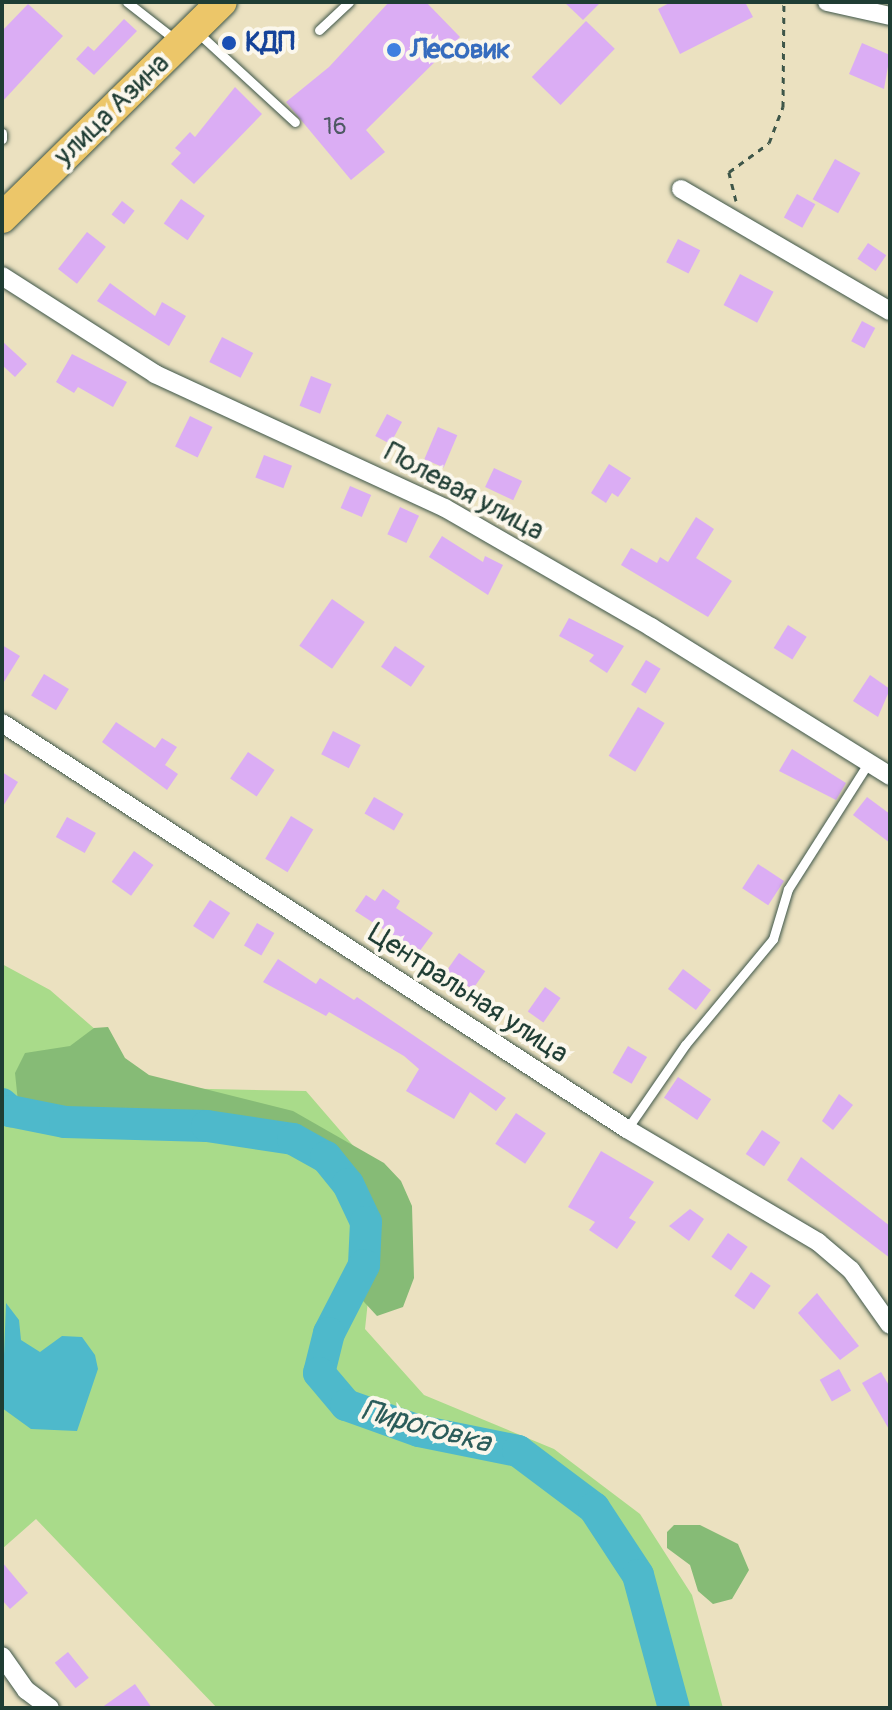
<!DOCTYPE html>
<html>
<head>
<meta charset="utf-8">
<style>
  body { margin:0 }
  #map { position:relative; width:892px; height:1710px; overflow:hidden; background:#ebe1c0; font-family:Pangolin,sans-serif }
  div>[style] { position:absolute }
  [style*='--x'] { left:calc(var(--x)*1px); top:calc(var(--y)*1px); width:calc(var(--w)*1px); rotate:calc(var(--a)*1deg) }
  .green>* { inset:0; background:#a9db8a }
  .forest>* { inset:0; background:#86bb76 }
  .water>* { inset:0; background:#4eb9cb }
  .river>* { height:32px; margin:-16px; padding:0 16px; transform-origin:16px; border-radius:16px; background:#4eb9cb }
  .building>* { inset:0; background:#dbadf4; transform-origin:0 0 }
  .path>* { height:3px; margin-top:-1.5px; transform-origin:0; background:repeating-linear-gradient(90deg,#3e5649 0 6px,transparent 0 12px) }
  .roads { filter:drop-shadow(0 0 2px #3e5649) drop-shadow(0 0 2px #3e5649) }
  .lane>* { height:9px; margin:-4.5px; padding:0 4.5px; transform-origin:4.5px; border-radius:4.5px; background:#fff }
  .street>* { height:18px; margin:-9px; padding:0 9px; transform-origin:9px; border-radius:9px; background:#fff }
  .primary>* { height:30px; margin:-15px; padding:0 15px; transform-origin:15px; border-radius:15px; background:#ecc669 }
  .dots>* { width:22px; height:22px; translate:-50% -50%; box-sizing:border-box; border:4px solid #fbf7ec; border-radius:50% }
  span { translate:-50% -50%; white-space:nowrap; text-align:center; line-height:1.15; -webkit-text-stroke:8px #fbf7ec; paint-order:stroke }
  .number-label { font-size:24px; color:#4e5964 }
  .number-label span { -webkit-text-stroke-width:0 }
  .transit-label { font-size:28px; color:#164399; font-weight:700 }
  .left { translate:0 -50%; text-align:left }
  .shop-label { font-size:28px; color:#366cbe; font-weight:700 }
  .street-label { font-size:28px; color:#1f3d34 }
  .water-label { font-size:30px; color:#2b5c5a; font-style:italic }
  .frame { position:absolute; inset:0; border:4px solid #1f3d34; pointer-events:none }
</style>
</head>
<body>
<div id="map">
  <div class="green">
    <div style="clip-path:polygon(2px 964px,50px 990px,112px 1044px,119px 1087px,306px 1091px,381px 1178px,365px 1329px,424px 1395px,554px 1449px,640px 1514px,692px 1595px,723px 1708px,217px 1708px,36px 1519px,2px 1549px)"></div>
  </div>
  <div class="forest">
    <div style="clip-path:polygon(108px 1027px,125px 1058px,149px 1075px,293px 1111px,384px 1163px,401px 1181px,412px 1206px,414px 1278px,403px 1307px,377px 1316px,353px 1290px,356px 1263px,376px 1227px,349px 1179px,316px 1145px,247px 1120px,118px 1119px,18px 1102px,15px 1073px,25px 1053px,70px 1046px,94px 1028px)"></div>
    <div style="clip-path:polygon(674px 1525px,700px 1525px,738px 1544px,749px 1570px,732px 1599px,713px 1604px,698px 1591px,690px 1565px,667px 1548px,667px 1532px)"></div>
  </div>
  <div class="water">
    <div style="clip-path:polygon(6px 1303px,19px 1320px,21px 1340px,40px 1352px,62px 1336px,82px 1337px,95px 1355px,98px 1369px,77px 1431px,31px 1429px,2px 1408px)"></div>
  </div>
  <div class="river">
    <div style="--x:2;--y:1104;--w:11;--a:41"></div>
    <div style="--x:10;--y:1111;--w:56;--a:11.3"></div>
    <div style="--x:65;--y:1122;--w:142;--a:1.6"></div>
    <div style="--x:207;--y:1126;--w:87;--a:8.6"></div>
    <div style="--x:293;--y:1139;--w:38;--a:29"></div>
    <div style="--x:326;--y:1157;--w:35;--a:51"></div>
    <div style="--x:348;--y:1184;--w:42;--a:64.7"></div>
    <div style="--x:366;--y:1222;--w:43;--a:92.7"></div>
    <div style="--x:364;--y:1265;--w:76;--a:117.2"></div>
    <div style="--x:329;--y:1333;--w:41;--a:104"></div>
    <div style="--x:319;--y:1373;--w:42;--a:49.8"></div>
    <div style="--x:346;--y:1405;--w:77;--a:19.6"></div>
    <div style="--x:419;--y:1431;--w:101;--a:11.4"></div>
    <div style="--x:518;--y:1451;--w:95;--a:36.9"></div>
    <div style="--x:594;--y:1508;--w:80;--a:56.7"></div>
    <div style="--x:638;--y:1575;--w:138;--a:74.9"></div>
  </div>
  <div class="building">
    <div style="clip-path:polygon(389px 2px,426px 2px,460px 37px,366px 130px,385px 152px,351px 180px,286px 102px,329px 67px)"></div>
    <div style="clip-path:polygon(564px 2px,601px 2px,583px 20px)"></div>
    <div style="clip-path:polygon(671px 2px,745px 2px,753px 17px,680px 54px,658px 9px)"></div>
    <div style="clip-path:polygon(28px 4px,63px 36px,2px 102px,2px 31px)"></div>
    <div style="clip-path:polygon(124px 19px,137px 31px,94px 75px,76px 59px,88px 46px,94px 51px)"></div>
    <div style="left:586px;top:21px;width:40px;height:78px;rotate:44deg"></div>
    <div style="clip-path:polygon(862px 43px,890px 55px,884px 89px,849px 74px)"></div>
    <div style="clip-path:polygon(235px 87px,262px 114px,194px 184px,171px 164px,181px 153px,175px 148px,190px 132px,195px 137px)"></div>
    <div style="left:835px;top:159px;width:29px;height:46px;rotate:29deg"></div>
    <div style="left:797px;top:194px;width:21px;height:27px;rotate:29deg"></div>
    <div style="left:181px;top:199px;width:29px;height:30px;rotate:35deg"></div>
    <div style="left:122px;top:201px;width:16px;height:17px;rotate:38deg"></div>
    <div style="left:87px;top:232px;width:24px;height:47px;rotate:38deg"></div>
    <div style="left:678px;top:239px;width:25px;height:26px;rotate:27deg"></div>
    <div style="left:868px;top:243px;width:22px;height:19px;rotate:34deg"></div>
    <div style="left:740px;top:274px;width:38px;height:35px;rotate:28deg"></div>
    <div style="clip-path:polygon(110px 283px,155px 316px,162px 302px,186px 316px,169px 346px,97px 301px)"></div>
    <div style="left:862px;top:321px;width:15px;height:23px;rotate:28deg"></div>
    <div style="left:222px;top:337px;width:35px;height:28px;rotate:27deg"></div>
    <div style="clip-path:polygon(2px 341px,27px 364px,15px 377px,2px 365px)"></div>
    <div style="clip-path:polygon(72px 354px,127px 382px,113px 407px,78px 387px,74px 393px,56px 382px)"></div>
    <div style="left:311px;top:376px;width:22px;height:32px;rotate:21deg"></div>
    <div style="left:387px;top:414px;width:17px;height:25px;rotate:28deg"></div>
    <div style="left:190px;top:416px;width:25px;height:34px;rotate:26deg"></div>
    <div style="left:438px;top:427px;width:21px;height:35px;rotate:23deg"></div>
    <div style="left:264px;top:455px;width:30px;height:24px;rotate:21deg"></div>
    <div style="clip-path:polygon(609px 464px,631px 478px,618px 497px,612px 493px,606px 503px,591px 493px)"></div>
    <div style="left:494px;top:468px;width:31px;height:21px;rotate:25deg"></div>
    <div style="left:350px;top:486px;width:23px;height:24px;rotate:23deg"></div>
    <div style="left:400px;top:507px;width:21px;height:30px;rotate:25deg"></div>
    <div style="clip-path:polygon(696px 517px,714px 529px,696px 558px,732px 581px,708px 617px,621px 565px,631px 548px,657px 563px,660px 557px,668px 562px)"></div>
    <div style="clip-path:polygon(442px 536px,483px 562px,485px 556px,503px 565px,488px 595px,429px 557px)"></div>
    <div style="left:332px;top:599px;width:40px;height:57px;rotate:35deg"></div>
    <div style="clip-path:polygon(569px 618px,624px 646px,607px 673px,589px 661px,594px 655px,559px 636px)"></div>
    <div style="left:788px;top:625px;width:22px;height:27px;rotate:32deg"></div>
    <div style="clip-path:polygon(2px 645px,20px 656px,2px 685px)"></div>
    <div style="left:395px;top:646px;width:36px;height:25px;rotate:34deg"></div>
    <div style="left:646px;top:660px;width:17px;height:29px;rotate:31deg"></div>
    <div style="left:44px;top:674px;width:29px;height:25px;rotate:31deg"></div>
    <div style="clip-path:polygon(870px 675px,890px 689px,878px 717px,853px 701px)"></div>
    <div style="left:638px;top:707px;width:31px;height:57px;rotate:31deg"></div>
    <div style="clip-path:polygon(116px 722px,155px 748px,162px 738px,177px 747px,165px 765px,178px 774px,167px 790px,102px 742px)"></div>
    <div style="left:333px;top:731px;width:31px;height:26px;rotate:27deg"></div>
    <div style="clip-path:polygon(792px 749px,846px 783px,836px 800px,779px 771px)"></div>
    <div style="left:248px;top:752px;width:32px;height:32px;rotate:34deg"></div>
    <div style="clip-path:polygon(2px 772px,18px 782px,2px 808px)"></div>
    <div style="left:374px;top:797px;width:34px;height:19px;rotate:30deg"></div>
    <div style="clip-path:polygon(867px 797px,890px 814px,890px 843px,853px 815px)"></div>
    <div style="left:291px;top:816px;width:26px;height:50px;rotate:31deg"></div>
    <div style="left:67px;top:817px;width:33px;height:23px;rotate:29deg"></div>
    <div style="left:134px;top:851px;width:24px;height:38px;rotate:36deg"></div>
    <div style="left:758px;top:864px;width:31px;height:29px;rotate:33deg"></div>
    <div style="clip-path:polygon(383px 889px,400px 901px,396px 908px,433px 933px,419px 952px,355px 911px,366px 895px,375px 901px)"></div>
    <div style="left:210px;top:900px;width:24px;height:31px;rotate:33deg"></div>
    <div style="left:257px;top:923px;width:20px;height:26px;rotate:30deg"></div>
    <div style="left:459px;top:953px;width:32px;height:22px;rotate:35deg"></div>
    <div style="clip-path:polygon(278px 959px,316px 984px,320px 978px,354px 1000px,357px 997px,506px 1098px,496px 1111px,470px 1092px,454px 1119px,406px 1091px,419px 1069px,404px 1056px,329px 1012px,326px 1016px,263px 982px)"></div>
    <div style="left:683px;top:969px;width:35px;height:25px;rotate:37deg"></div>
    <div style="left:545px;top:987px;width:19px;height:30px;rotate:35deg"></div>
    <div style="left:628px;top:1046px;width:22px;height:31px;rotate:30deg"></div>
    <div style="left:678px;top:1077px;width:40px;height:25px;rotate:34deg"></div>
    <div style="clip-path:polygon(839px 1094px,853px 1105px,833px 1130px,822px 1121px)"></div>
    <div style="left:516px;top:1113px;width:36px;height:37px;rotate:34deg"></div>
    <div style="left:762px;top:1130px;width:22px;height:29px;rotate:34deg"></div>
    <div style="clip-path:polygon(601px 1151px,654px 1182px,629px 1218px,636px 1222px,617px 1249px,589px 1230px,595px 1222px,568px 1207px)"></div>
    <div style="clip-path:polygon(801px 1157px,890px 1226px,890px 1258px,787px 1180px)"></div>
    <div style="clip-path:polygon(690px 1209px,704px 1219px,689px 1241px,669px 1226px)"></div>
    <div style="left:728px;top:1233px;width:24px;height:29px;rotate:35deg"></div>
    <div style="left:751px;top:1272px;width:24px;height:29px;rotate:35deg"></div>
    <div style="clip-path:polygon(817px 1293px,859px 1346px,840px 1360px,798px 1313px)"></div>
    <div style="left:839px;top:1369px;width:25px;height:22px;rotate:61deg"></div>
    <div style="clip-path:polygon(881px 1372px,890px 1387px,890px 1431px,862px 1383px)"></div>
    <div style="clip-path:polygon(2px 1562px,28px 1593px,10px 1609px,2px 1600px)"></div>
    <div style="left:68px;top:1652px;width:33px;height:17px;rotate:51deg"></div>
    <div style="clip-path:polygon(135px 1684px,152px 1708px,101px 1708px)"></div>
  </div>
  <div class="path">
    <div style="--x:736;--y:201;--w:30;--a:-104"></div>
    <div style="--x:729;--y:172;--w:49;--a:-35.9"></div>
    <div style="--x:769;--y:143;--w:39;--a:-69"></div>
    <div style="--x:783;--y:107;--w:105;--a:-89.5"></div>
  </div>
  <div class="roads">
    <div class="lane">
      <div style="--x:127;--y:2;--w:63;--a:38"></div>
      <div style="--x:319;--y:30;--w:41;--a:-43"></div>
      <div style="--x:197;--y:32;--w:133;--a:42.6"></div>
      <div style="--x:2;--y:133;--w:6;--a:90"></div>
      <div style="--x:627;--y:1129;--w:102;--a:-55.4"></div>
      <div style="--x:685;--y:1045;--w:138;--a:-50.3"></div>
      <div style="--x:773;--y:939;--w:52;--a:-73.3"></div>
      <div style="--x:788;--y:889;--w:151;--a:-57.5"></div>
    </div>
    <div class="street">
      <div style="--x:827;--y:2;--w:65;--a:12.5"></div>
      <div style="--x:681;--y:189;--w:242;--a:30.3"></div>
      <div style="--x:2;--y:276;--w:182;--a:32.6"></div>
      <div style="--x:155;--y:374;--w:319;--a:24.8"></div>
      <div style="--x:445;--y:508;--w:238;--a:30"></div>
      <div style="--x:651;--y:627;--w:282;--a:31.9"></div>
      <div style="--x:2;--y:723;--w:745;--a:33.01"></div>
      <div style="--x:627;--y:1129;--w:222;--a:30.6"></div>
      <div style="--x:818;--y:1242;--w:43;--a:40.3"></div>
      <div style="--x:851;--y:1270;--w:67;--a:54.7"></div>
      <div style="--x:2;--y:1656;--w:42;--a:54.8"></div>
      <div style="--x:26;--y:1690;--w:30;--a:37"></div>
    </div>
    <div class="primary">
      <div style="--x:2;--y:218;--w:308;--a:-44.5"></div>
    </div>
  </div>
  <div class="dots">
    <div style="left:229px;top:43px;background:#1a4fb4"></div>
    <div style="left:394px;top:50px;background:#3f7fe0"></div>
  </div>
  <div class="number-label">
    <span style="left:335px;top:127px">16</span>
  </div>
  <div class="transit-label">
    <span class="left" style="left:245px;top:43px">КДП</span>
  </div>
  <div class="shop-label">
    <span class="left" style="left:410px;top:50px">Лесовик</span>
  </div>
  <div class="street-label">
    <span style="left:112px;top:110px;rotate:-44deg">улица Азина</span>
    <span style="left:464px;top:492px;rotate:28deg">Полевая улица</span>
    <span style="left:468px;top:994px;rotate:33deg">Центральная улица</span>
  </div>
  <div class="water-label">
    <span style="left:426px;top:1427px;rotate:15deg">Пироговка</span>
  </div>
  <div class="frame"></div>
</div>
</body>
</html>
